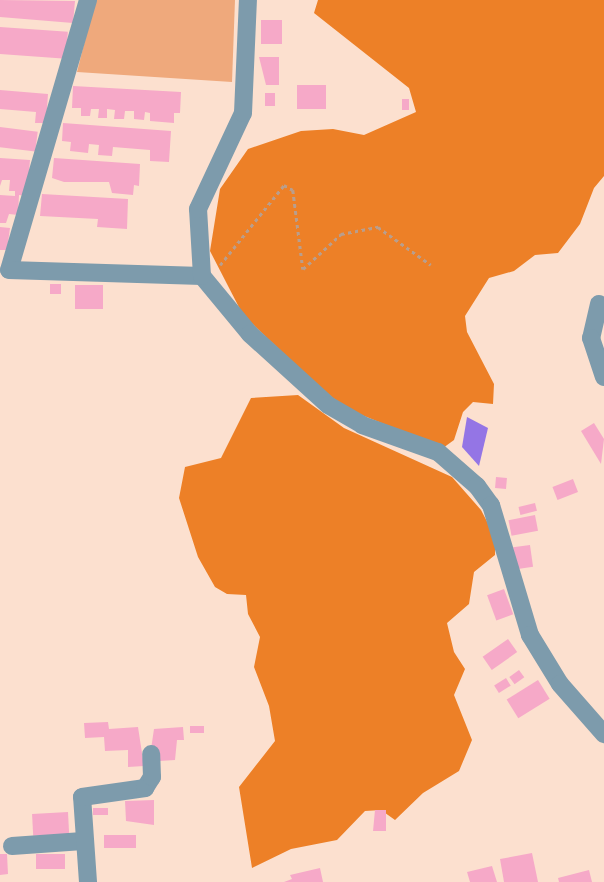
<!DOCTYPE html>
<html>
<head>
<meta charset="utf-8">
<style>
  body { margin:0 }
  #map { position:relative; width:604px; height:882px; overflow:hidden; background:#fce0cf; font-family:"Source Serif 4",serif }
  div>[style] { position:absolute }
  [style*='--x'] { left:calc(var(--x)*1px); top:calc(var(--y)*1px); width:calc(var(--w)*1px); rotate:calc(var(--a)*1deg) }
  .green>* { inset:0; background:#efa97c }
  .forest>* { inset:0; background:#ed8027 }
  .water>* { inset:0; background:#9475e5 }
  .building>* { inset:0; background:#f6a9c8; transform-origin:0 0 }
  .path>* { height:2.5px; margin-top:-1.25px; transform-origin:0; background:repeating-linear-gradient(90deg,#b99e8d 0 3.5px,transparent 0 7px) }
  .minor>* { height:18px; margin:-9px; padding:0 9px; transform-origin:9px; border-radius:9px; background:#7d9bac }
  span { translate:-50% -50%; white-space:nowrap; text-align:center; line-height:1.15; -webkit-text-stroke:5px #fce0cf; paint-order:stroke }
</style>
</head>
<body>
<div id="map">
  <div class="green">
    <div style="clip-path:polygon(95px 0,235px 0,232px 82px,77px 72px)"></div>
  </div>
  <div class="forest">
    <div style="clip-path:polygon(318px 0,604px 0,604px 176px,594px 188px,580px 224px,558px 253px,535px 255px,514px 271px,489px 278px,465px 316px,467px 332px,494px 384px,493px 404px,473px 402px,463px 412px,454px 440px,443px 448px,347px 409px,318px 386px,243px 315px,210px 251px,220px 189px,248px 149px,301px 131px,333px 129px,364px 135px,416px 112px,409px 88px,314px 13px)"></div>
    <div style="clip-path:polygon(298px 395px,344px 428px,452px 477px,481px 510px,495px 537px,495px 555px,474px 572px,469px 604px,447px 623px,454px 652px,465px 669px,454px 695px,472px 740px,459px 771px,423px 793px,395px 820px,381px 810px,365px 811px,337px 840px,291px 849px,252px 868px,239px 787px,275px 741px,269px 706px,254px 667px,260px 637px,248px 614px,246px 595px,227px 594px,215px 587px,198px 557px,179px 498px,185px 467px,221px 458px,251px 398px)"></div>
  </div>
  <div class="water">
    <div style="clip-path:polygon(467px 417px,488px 428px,479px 466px,462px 447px)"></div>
  </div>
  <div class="building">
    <div style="clip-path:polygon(0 0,75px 1px,73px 23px,0 17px)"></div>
    <div style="left:261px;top:20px;width:21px;height:24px"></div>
    <div style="left:0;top:27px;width:68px;height:27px;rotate:4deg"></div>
    <div style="clip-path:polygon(259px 57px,279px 57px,279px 85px,266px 85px)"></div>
    <div style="left:297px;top:85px;width:29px;height:24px"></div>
    <div style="clip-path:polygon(73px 86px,181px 92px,180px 113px,174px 113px,174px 123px,150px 121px,150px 113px,145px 112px,144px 120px,134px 119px,134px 111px,125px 111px,124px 119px,114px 119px,115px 110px,107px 109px,107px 118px,98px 118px,99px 109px,91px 109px,90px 116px,81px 116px,81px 108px,72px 108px)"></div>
    <div style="clip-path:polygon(0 90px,48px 94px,46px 123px,35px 123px,36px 112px,0 109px)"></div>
    <div style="left:265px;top:93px;width:10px;height:13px"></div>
    <div style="left:402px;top:99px;width:7px;height:11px"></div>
    <div style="clip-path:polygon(63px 123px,171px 131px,169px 162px,150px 161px,150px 150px,113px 147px,112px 156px,98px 155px,99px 145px,89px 144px,88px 153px,70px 151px,71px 142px,62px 141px)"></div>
    <div style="left:0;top:127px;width:38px;height:20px;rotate:7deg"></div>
    <div style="clip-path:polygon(0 158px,30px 160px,27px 196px,19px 195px,18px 215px,9px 214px,6px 223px,0 223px,0 195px,15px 196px,15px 191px,9px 191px,10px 180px,2px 180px,0 186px)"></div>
    <div style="clip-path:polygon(54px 158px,140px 164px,139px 186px,134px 185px,133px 195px,112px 193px,109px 182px,64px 182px,52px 178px)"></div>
    <div style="clip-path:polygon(42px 194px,128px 199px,127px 229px,97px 227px,98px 219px,40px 216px)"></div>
    <div style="clip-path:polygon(0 227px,10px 228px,7px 250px,0 250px)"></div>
    <div style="left:50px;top:284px;width:11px;height:10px"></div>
    <div style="left:75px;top:285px;width:28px;height:24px"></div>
    <div style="clip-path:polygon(594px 423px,604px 439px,601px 464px,581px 431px)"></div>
    <div style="left:496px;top:477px;width:11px;height:11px;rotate:5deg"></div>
    <div style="left:573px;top:479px;width:14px;height:22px;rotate:69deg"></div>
    <div style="left:535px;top:503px;width:8px;height:17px;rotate:76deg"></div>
    <div style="left:535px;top:515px;width:16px;height:27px;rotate:79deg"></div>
    <div style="left:530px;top:545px;width:22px;height:17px;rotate:82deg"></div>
    <div style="left:504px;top:589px;width:27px;height:18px;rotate:70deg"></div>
    <div style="left:508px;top:639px;width:16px;height:31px;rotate:55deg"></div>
    <div style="left:519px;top:670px;width:9px;height:12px;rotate:54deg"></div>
    <div style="left:506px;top:678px;width:9px;height:14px;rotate:58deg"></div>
    <div style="left:538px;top:680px;width:22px;height:37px;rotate:58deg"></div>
    <div style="clip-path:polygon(108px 722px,109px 729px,138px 727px,144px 766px,128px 767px,128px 750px,105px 751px,104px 737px,85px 738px,84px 723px)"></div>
    <div style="left:204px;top:726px;width:7px;height:14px;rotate:90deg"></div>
    <div style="clip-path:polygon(183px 727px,184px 740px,177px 740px,175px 760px,159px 761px,158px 749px,151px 749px,154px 729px)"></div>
    <div style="clip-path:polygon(154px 800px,154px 825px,126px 821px,125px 801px)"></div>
    <div style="left:93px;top:808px;width:15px;height:7px"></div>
    <div style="clip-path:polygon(375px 810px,386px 810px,386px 831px,373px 831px)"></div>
    <div style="left:68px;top:812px;width:22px;height:36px;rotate:87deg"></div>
    <div style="left:104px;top:835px;width:32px;height:13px"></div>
    <div style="clip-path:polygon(532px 853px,538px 882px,504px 882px,500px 859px)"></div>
    <div style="clip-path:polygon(0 854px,7px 854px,8px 874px,0 875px)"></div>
    <div style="left:65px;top:854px;width:15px;height:29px;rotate:90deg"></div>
    <div style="clip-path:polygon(492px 866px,497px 882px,470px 882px,467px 872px)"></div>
    <div style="clip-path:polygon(320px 868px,323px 882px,284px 882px,292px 879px,290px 875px)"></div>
    <div style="clip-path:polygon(589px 870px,592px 882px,559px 882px,558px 878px)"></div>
  </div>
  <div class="path">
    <div style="--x:220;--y:265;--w:102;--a:-51.3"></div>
    <div style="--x:284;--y:185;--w:10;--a:29"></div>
    <div style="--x:293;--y:190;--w:80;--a:82.8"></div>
    <div style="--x:303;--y:269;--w:52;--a:-42.6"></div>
    <div style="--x:341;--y:234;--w:38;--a:-11"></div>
    <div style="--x:378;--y:227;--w:65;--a:35.6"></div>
  </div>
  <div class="minor">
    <div style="--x:88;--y:0;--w:281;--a:106.3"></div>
    <div style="--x:9;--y:270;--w:193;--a:1.8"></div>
    <div style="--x:202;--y:276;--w:75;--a:50.4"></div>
    <div style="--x:250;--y:334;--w:105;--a:42.3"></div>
    <div style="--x:328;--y:405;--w:39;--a:30"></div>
    <div style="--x:362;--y:425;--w:81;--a:19.6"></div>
    <div style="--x:438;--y:452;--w:52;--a:41.1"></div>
    <div style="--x:477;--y:486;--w:24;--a:54"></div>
    <div style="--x:491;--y:505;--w:136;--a:73.3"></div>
    <div style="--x:530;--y:635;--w:57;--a:58.5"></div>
    <div style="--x:560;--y:684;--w:67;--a:48.7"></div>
    <div style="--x:202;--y:276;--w:67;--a:-93.4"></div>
    <div style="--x:198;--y:209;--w:106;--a:-64.9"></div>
    <div style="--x:243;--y:113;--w:113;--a:-87.5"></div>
    <div style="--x:599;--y:304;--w:35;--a:103"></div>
    <div style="--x:591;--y:338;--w:41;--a:71.6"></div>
    <div style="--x:12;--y:846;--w:71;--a:-4"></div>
    <div style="--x:88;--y:882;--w:85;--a:-94"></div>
    <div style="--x:82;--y:797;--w:64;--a:-8.1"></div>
    <div style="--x:145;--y:788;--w:13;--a:-58"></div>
    <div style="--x:152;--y:777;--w:23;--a:-92"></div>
  </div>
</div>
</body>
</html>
